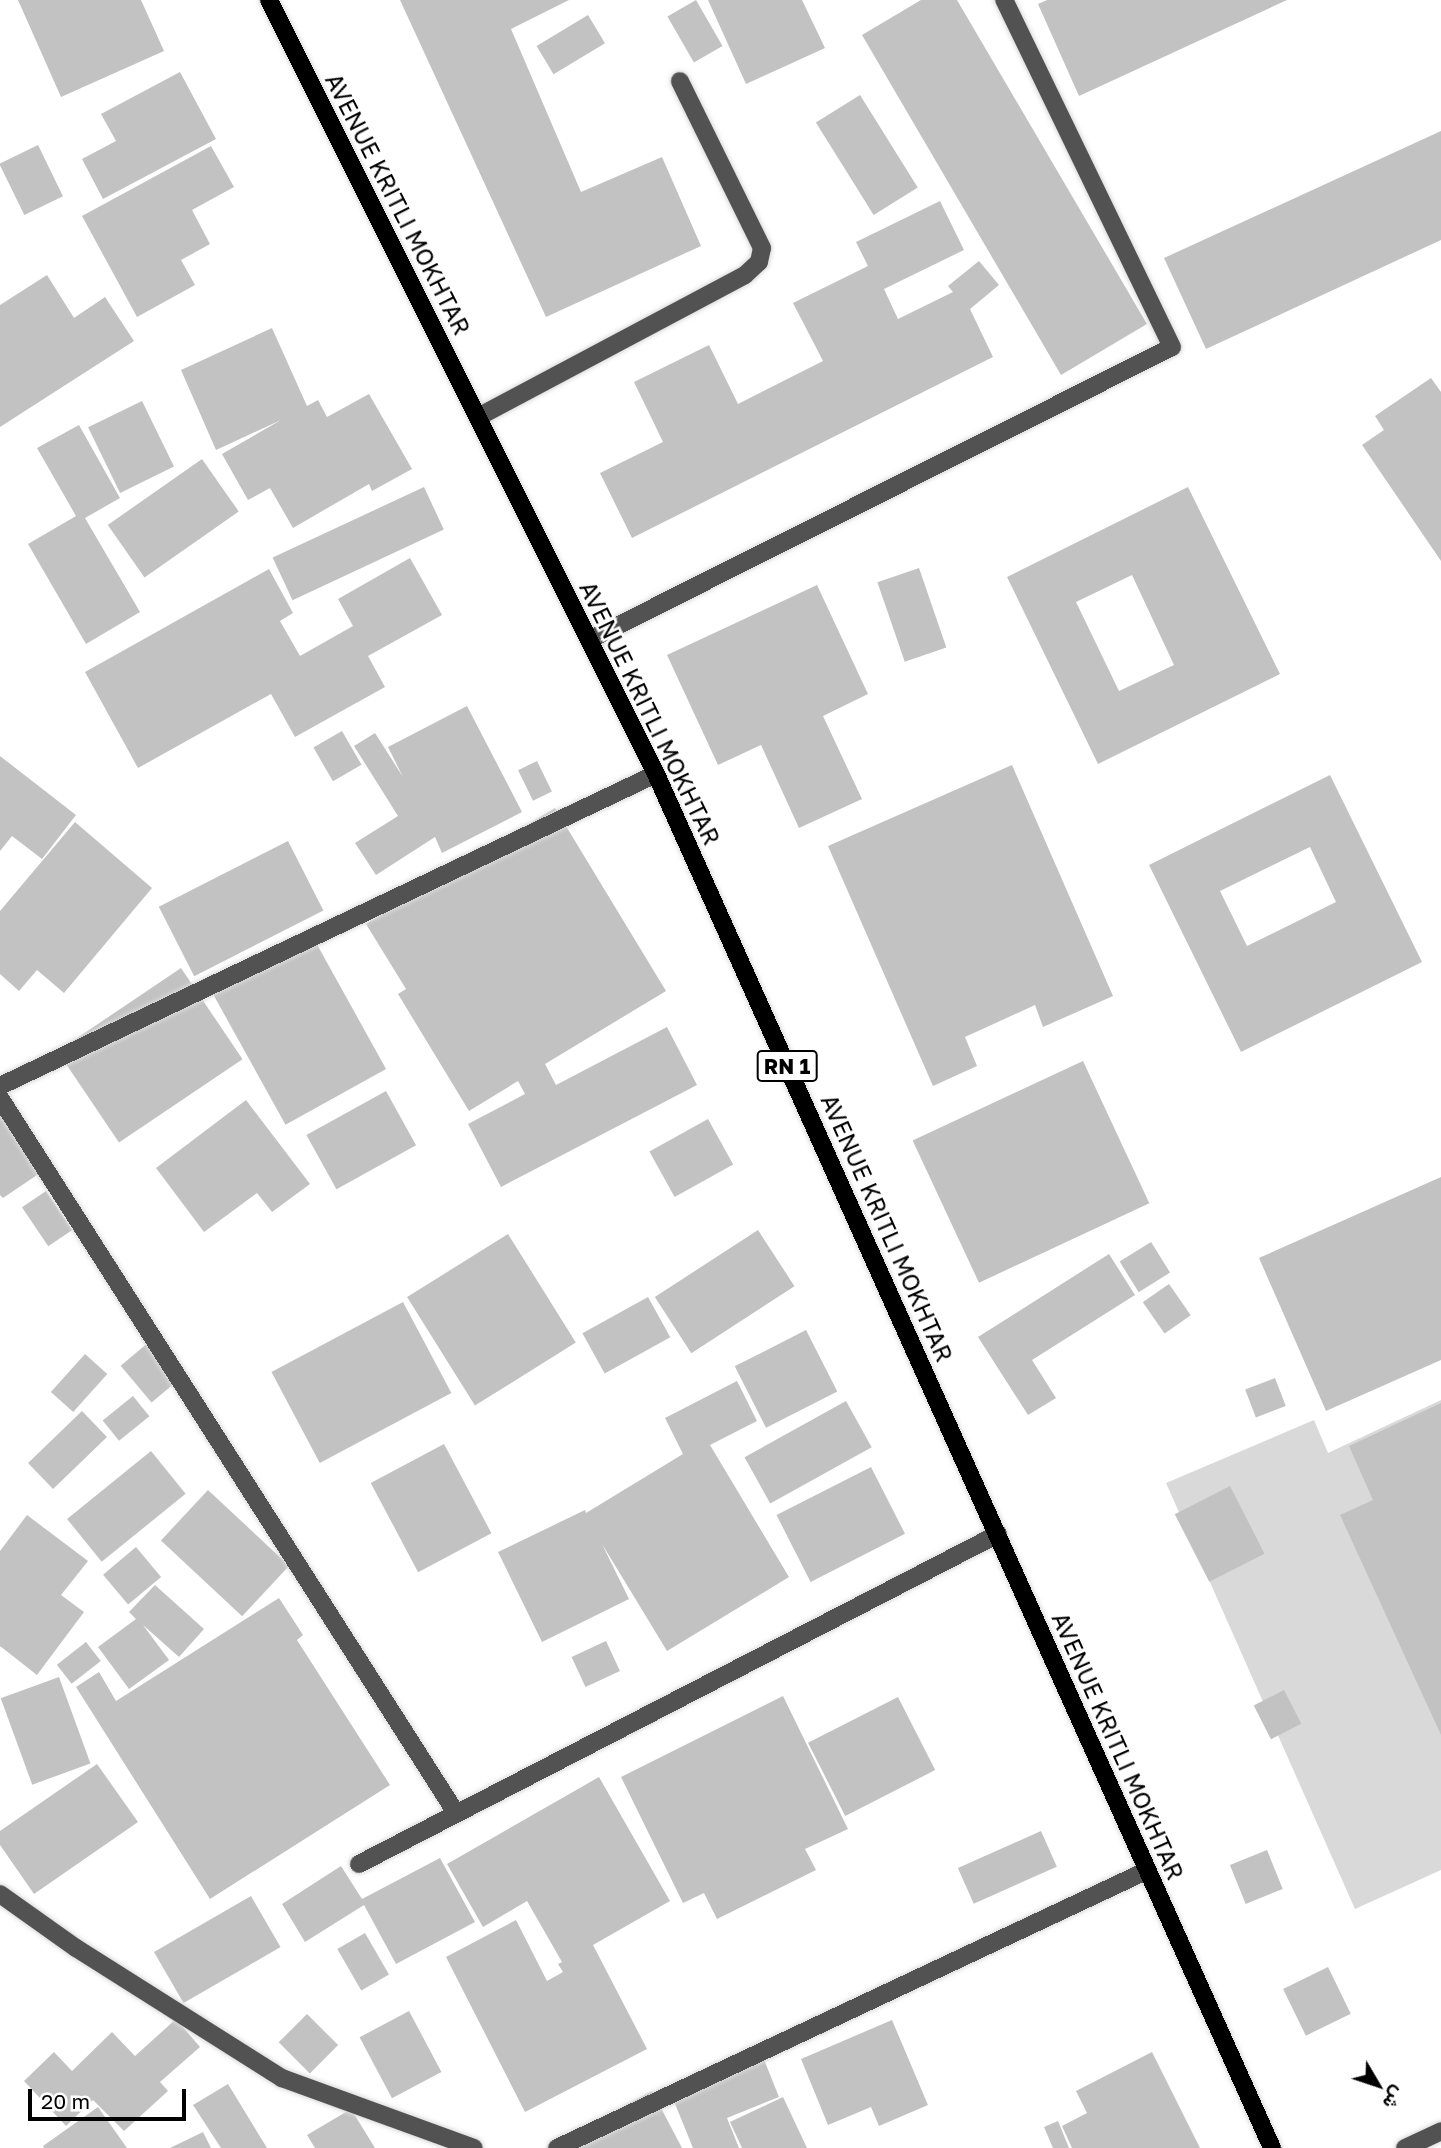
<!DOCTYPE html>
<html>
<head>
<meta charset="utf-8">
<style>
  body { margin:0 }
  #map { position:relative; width:1441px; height:2148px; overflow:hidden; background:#fff; font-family:"Golos Text",Vazirmatn,sans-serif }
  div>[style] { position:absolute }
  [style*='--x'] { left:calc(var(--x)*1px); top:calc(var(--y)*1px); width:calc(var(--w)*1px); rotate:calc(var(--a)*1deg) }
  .green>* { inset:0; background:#d9d9d9 }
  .building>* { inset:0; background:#c2c2c2; transform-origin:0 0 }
  .roads { filter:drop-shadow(0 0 2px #dbdbdb) drop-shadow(0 0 2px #dbdbdb) }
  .minor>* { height:18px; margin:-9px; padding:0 9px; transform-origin:9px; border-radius:9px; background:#525252 }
  .major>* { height:18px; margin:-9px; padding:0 9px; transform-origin:9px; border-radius:9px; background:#000 }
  span { translate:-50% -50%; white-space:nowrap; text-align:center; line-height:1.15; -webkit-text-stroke:5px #fff; paint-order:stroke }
  .shield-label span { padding:2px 5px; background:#fff; border:2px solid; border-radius:5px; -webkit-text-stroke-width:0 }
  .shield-label { font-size:21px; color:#000; font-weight:700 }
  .street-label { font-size:23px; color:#000 }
  .north { position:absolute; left:1343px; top:2050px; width:70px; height:70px; -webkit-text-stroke:5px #fff; paint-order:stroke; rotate:129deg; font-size:19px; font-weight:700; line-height:28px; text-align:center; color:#000 }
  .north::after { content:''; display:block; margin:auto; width:24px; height:32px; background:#000; clip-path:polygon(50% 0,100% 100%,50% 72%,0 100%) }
  .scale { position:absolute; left:28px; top:2089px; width:158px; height:32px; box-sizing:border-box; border:4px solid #000; border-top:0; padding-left:9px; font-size:21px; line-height:24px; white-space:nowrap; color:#000; -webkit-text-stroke:5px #fff; paint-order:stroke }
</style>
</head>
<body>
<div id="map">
  <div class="green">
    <div style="clip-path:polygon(1441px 1400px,1441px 1870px,1355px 1909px,1166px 1483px,1314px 1420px,1328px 1453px)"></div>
  </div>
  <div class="building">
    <div style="clip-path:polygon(18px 0,141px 0,164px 51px,61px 97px)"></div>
    <div style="clip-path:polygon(400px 0,569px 0,511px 29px,581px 192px,662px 157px,701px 246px,546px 317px)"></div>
    <div style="left:696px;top:0;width:53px;height:33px;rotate:60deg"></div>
    <div style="clip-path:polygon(708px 0,802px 0,825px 48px,746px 84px)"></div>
    <div style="clip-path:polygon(921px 0,957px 0,1147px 324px,1061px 375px,862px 35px)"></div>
    <div style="clip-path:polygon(1047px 0,1287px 0,1079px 96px,1038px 4px)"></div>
    <div style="left:588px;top:15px;width:33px;height:60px;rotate:59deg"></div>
    <div style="clip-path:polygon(180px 72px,216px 139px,103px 199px,82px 159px,116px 141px,101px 114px)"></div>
    <div style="left:860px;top:95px;width:109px;height:52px;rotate:58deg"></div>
    <div style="clip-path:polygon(1441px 131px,1441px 240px,1206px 349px,1164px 258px)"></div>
    <div style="left:38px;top:145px;width:57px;height:43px;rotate:64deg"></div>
    <div style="clip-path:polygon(211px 146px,234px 187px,192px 210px,210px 244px,181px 260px,195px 285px,137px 317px,82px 216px)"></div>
    <div style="clip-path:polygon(940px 201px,964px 250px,884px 289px,898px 319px,953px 292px,948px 286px,979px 261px,999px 285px,970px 309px,993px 357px,632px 538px,600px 473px,663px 442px,634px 382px,709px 345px,738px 404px,823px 361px,793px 303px,868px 266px,856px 242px)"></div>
    <div style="clip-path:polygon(47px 275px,74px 318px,105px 297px,134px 341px,0 427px,0 305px)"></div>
    <div style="clip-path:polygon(272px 328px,307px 406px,318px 400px,327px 417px,369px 394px,412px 469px,372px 491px,369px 484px,293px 528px,270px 488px,248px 500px,222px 454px,281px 420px,216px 450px,181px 370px)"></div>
    <div style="clip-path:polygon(1431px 378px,1441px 392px,1441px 561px,1362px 445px,1384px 430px,1375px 416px)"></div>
    <div style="left:142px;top:401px;width:73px;height:60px;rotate:64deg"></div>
    <div style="clip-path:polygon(79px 425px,120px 498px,85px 518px,140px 612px,86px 644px,28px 544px,76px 516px,37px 448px)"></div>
    <div style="left:202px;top:459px;width:64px;height:115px;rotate:55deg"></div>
    <div style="left:424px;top:487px;width:47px;height:167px;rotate:65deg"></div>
    <div style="clip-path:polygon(evenodd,1188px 487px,1280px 674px,1098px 764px,1007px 577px,1188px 487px,1132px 575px,1174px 665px,1119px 691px,1076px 602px,1132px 575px)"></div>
    <div style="clip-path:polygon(410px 558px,442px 615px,368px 656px,385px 687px,295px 737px,271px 694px,138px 768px,85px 672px,269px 569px,293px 613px,280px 621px,300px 656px,353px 626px,338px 599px)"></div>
    <div style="left:919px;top:568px;width:84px;height:44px;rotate:71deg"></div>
    <div style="clip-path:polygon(817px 585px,868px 694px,823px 716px,862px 799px,799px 828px,761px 745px,718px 765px,667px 655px)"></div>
    <div style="clip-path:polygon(467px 706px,522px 812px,442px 853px,435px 837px,376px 875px,355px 843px,398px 816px,354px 746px,375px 733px,403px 777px,388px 747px)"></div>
    <div style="left:342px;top:731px;width:39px;height:33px;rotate:60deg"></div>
    <div style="clip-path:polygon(0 756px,76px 815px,42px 859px,12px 836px,0 851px)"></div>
    <div style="left:537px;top:761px;width:34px;height:21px;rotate:64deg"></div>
    <div style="clip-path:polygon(1012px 765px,1113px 996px,1043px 1027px,1035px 1005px,965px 1037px,977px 1066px,933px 1086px,828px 846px)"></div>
    <div style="clip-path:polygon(evenodd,1330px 775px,1422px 962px,1241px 1052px,1149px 865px,1330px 775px,1310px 847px,1336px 902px,1247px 946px,1220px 891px,1310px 847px)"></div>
    <div style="clip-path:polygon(555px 808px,666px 991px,545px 1064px,556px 1085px,667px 1027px,697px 1085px,501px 1187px,468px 1124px,525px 1094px,518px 1081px,469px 1111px,398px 994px,406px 989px,366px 924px)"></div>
    <div style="clip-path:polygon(75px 822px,152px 888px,64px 993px,37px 970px,19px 991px,0 974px,0 911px)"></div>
    <div style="left:288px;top:841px;width:78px;height:145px;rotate:63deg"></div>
    <div style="left:309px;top:930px;width:159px;height:115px;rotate:61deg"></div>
    <div style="left:181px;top:968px;width:110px;height:149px;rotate:56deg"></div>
    <div style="left:1083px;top:1061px;width:157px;height:188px;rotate:65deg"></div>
    <div style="left:386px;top:1091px;width:62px;height:91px;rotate:61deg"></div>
    <div style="clip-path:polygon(246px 1100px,310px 1184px,272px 1212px,257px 1193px,204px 1232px,156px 1168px)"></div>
    <div style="clip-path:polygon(0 1113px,40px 1173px,3px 1198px,0 1195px)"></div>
    <div style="left:708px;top:1119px;width:52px;height:67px;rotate:61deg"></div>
    <div style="clip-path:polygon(1441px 1177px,1441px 1360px,1326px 1411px,1259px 1258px)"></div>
    <div style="left:46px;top:1191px;width:47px;height:29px;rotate:56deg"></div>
    <div style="left:758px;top:1230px;width:67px;height:123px;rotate:57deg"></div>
    <div style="left:508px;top:1234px;width:128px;height:119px;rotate:58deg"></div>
    <div style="left:1151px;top:1242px;width:36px;height:37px;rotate:58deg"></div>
    <div style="clip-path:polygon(1109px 1254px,1135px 1295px,1032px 1360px,1056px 1398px,1028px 1415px,978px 1337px)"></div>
    <div style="left:1169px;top:1284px;width:38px;height:32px;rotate:55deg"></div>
    <div style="left:648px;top:1297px;width:46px;height:75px;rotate:61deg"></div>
    <div style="left:403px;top:1302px;width:103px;height:149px;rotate:62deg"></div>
    <div style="left:806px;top:1330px;width:69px;height:80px;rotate:63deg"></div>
    <div style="left:149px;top:1342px;width:48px;height:37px;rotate:50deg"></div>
    <div style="left:85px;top:1354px;width:30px;height:51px;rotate:42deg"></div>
    <div style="left:1275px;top:1378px;width:30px;height:32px;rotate:69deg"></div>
    <div style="clip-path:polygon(737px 1381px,757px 1421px,710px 1445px,789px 1577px,667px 1651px,602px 1544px,629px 1599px,542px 1642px,498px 1552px,585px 1510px,586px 1513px,683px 1454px,665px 1418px)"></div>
    <div style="left:133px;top:1396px;width:26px;height:39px;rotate:51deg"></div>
    <div style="left:846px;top:1401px;width:53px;height:116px;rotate:61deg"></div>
    <div style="clip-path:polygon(1441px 1403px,1441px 1735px,1340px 1515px,1373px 1500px,1349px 1446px)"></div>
    <div style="left:82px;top:1411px;width:36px;height:75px;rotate:46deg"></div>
    <div style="left:444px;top:1444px;width:101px;height:83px;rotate:62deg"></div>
    <div style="left:151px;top:1451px;width:55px;height:108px;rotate:51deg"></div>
    <div style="left:871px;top:1467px;width:75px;height:106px;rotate:63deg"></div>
    <div style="left:1230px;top:1486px;width:76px;height:62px;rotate:63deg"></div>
    <div style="left:208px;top:1490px;width:111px;height:69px;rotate:43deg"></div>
    <div style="clip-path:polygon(27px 1515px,88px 1561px,61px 1595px,84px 1612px,37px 1675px,0 1646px,0 1551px)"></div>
    <div style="left:136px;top:1547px;width:39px;height:43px;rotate:50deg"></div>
    <div style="clip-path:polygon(155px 1585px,204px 1629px,179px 1657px,143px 1625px,169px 1660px,129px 1689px,98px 1647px,136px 1619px,129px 1612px)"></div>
    <div style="clip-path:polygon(279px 1598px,303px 1635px,297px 1640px,390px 1785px,210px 1899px,76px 1687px,99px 1672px,116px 1701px)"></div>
    <div style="left:606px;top:1641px;width:33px;height:38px;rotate:65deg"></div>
    <div style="left:86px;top:1642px;width:24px;height:37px;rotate:52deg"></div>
    <div style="left:59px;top:1677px;width:92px;height:62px;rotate:70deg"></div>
    <div style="left:1284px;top:1690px;width:38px;height:34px;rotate:63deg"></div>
    <div style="clip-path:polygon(783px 1696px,848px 1829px,805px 1849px,816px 1870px,717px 1919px,704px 1893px,683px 1903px,621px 1777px)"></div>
    <div style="left:898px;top:1697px;width:82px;height:101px;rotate:63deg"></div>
    <div style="clip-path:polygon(97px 1764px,138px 1822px,34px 1894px,0 1845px,0 1831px)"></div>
    <div style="clip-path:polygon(599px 1777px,670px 1901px,593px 1945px,647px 2049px,525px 2112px,446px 1957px,516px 1920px,547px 1981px,563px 1972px,558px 1964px,562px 1962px,527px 1901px,483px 1927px,447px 1864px)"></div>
    <div style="left:1041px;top:1831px;width:39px;height:91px;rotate:66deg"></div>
    <div style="left:1267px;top:1850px;width:42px;height:40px;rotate:68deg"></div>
    <div style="clip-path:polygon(440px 1858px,475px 1922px,396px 1964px,364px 1905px,305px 1942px,282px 1904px,341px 1866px,362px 1899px)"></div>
    <div style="left:251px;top:1896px;width:59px;height:112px;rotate:60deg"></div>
    <div style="left:365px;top:1933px;width:48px;height:32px;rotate:60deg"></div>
    <div style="left:1328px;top:1967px;width:52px;height:50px;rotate:64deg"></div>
    <div style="left:409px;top:2011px;width:69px;height:56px;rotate:62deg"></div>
    <div style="left:307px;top:2014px;width:44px;height:40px;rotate:45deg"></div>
    <div style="clip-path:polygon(176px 2019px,200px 2047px,160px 2082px,168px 2091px,124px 2131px,93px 2100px,66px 2126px,24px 2081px,54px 2052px,72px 2071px,112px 2032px,135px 2056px)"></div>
    <div style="clip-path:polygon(892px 2020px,928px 2105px,879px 2126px,871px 2107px,828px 2125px,801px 2059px)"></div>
    <div style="clip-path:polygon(1152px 2052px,1200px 2148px,1072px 2148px,1062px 2126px,1087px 2113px,1076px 2091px)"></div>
    <div style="clip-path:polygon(763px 2057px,779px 2097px,727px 2118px,739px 2148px,693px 2148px,671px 2094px)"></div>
    <div style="clip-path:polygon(228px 2084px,267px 2148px,221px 2148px,193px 2105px)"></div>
    <div style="clip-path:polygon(652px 2091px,682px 2148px,546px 2148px)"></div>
    <div style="clip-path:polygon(783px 2097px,807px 2148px,742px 2148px,730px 2122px)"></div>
    <div style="clip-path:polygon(98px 2107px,127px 2148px,44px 2148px,43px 2146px)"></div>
    <div style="clip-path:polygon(351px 2109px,375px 2148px,315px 2148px,307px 2135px)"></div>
    <div style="clip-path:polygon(1058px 2121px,1069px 2148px,1053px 2148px,1044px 2127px)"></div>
    <div style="clip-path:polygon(203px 2132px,211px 2148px,170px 2148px)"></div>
  </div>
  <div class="roads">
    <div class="minor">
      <div style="--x:478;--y:417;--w:302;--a:-28"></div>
      <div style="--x:745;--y:275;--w:19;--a:-43"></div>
      <div style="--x:759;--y:262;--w:14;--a:-78"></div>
      <div style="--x:762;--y:248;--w:186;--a:-116.2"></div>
      <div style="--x:589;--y:640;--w:652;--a:-26.68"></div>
      <div style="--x:1172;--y:347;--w:386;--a:-115.8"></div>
      <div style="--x:0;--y:1086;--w:726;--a:-25.44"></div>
      <div style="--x:0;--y:1098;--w:848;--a:57.47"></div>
      <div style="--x:359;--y:1864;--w:719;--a:-27.31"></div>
      <div style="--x:0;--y:1894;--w:93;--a:35.4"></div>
      <div style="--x:76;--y:1948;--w:244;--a:32.3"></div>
      <div style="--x:282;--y:2078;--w:204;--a:20"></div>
      <div style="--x:557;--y:2148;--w:651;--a:-25.19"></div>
      <div style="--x:1405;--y:2148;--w:40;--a:-25"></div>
    </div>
    <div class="major">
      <div style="--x:269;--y:0;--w:865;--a:63.43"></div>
      <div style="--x:656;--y:774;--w:1506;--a:65.85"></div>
    </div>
  </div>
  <div class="shield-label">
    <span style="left:787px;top:1066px">RN 1</span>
  </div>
  <div class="street-label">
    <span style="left:398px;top:204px;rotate:63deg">AVENUE KRITLI MOKHTAR</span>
    <span style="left:650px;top:713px;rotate:64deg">AVENUE KRITLI MOKHTAR</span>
    <span style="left:887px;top:1228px;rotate:66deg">AVENUE KRITLI MOKHTAR</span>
    <span style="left:1118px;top:1746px;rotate:66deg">AVENUE KRITLI MOKHTAR</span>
  </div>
  <div class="north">ش</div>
  <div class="scale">20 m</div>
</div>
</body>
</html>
